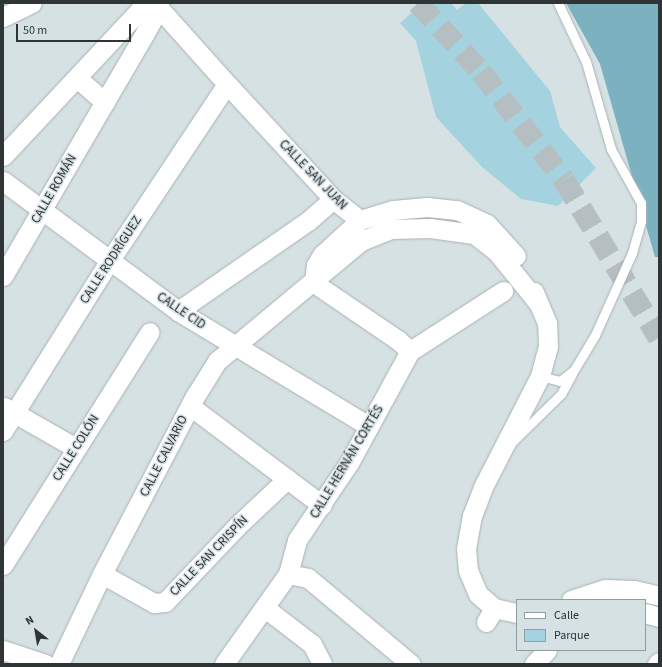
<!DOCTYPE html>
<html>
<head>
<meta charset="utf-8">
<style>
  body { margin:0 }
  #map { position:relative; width:662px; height:667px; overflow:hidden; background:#d6e1e4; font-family:"Source Sans 3",sans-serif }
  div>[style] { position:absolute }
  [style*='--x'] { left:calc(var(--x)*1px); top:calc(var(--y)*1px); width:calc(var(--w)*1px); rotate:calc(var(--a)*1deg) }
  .green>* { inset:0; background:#a4d3df }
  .forest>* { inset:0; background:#7cb2c0 }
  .highway-tunnel>* { height:22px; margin-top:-11px; transform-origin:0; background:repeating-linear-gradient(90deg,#b5bec1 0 22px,transparent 0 33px) }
  .roads { filter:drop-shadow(0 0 1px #a7b2b5) drop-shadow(0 0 1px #a7b2b5) }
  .lane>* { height:9px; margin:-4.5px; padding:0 4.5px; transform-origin:4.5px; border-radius:4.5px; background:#fff }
  .street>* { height:19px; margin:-9.5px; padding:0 9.5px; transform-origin:9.5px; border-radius:9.5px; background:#fff }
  span { translate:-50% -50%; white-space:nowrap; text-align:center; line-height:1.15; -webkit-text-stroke:3px #d6e1e4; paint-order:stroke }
  .street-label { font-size:13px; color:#2f3435 }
  .frame { position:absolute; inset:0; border:4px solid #2f3435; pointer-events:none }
  .legend { position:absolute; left:516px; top:599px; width:130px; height:52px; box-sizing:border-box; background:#d6e1e4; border:1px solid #939c9e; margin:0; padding:5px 7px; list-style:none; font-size:12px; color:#2f3435 }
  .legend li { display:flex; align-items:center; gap:8px; height:20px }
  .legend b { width:20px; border:1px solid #939c9e }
  .north { position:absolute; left:16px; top:611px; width:40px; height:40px; -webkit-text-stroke:3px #d6e1e4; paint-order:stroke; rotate:329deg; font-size:11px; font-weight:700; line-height:16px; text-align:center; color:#2f3435 }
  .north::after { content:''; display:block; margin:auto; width:14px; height:18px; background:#2f3435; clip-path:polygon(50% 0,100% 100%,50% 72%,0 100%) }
  .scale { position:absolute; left:16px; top:24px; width:115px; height:18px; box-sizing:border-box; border:2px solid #2f3435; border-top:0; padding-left:5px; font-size:12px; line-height:14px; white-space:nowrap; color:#2f3435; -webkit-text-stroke:3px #d6e1e4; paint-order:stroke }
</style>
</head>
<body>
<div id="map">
  <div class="green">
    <div style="clip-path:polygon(423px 3px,451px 3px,457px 10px,466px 3px,478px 3px,550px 91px,560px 127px,596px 168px,558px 206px,521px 199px,482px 167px,436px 117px,416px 41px,400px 23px)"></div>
  </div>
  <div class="forest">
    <div style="clip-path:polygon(566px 3px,659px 3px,659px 257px,655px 257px,600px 64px)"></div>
  </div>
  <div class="highway-tunnel">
    <div style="--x:418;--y:3;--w:93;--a:47.6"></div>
    <div style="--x:481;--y:72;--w:136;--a:52.5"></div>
    <div style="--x:564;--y:180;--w:184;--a:59"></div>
  </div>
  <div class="roads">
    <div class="lane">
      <div style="--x:540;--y:376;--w:21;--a:14"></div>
      <div style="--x:560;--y:381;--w:18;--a:-38"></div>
      <div style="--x:574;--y:370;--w:41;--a:-59"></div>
      <div style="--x:595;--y:335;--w:90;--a:-65.7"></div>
      <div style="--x:632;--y:253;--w:33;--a:-74"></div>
      <div style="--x:641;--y:221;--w:18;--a:-90"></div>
      <div style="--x:641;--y:203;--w:62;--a:-119.1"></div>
      <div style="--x:611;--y:149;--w:91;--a:-106"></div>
      <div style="--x:586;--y:62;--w:65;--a:-115.4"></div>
      <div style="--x:513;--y:441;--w:67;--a:-44.4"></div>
      <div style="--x:561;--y:394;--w:23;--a:-61"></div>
    </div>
    <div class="street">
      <div style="--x:159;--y:8;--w:102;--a:48.2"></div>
      <div style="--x:3;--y:17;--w:32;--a:-26"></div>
      <div style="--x:77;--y:78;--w:37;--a:41"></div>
      <div style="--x:3;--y:156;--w:209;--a:-46.9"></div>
      <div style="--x:3;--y:181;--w:218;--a:36.6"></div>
      <div style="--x:178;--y:311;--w:223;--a:31.1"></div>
      <div style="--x:3;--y:276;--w:281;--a:-59.7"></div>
      <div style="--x:145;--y:33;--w:29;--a:-61"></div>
      <div style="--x:159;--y:8;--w:5;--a:-112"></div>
      <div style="--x:314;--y:283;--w:18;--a:-84"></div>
      <div style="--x:316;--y:265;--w:12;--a:-59"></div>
      <div style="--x:322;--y:255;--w:52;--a:-42.6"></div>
      <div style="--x:360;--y:220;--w:34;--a:-17"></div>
      <div style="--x:393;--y:210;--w:34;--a:-5"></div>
      <div style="--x:427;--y:207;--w:30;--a:6"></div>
      <div style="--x:457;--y:210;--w:33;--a:25"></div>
      <div style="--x:487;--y:224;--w:43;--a:47.8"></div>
      <div style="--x:314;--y:283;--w:102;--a:34.2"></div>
      <div style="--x:398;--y:340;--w:16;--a:43"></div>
      <div style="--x:178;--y:311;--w:158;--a:-34.7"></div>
      <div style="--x:308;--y:221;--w:33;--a:-41"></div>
      <div style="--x:190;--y:406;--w:165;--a:36.9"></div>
      <div style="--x:4;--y:407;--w:83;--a:29.7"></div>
      <div style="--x:3;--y:431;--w:202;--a:-58"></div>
      <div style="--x:110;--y:260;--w:211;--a:-56.4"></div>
      <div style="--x:227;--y:84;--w:156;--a:47.3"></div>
      <div style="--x:333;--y:199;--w:34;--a:38"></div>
      <div style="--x:3;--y:565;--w:275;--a:-57.8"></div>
      <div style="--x:102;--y:574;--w:60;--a:29.1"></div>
      <div style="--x:154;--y:603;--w:11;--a:-5"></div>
      <div style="--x:165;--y:602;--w:105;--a:-46.5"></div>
      <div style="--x:237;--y:526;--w:69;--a:-43.2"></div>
      <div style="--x:288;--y:574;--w:20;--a:11"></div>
      <div style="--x:308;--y:578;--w:134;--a:39.9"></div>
      <div style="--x:571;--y:600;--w:36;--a:-18"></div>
      <div style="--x:605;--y:589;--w:29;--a:2"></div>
      <div style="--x:634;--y:590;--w:26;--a:13"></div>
      <div style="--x:265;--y:608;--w:59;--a:37.5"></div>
      <div style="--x:312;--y:644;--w:22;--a:63"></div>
      <div style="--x:517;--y:613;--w:24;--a:-168"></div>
      <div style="--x:494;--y:608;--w:21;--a:-139"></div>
      <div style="--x:478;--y:594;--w:25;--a:-113"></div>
      <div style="--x:468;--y:571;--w:22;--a:-95"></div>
      <div style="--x:466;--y:549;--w:34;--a:-80"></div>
      <div style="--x:472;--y:516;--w:31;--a:-69"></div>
      <div style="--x:483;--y:487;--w:125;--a:-62.8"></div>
      <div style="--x:540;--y:376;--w:30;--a:-75"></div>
      <div style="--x:548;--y:347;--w:24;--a:-92"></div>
      <div style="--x:547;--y:323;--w:34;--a:-113"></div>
      <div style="--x:645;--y:613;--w:15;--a:16"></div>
      <div style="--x:486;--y:622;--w:16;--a:-60"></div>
      <div style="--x:3;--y:650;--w:44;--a:18.4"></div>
      <div style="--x:59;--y:664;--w:100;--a:-64.5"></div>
      <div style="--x:102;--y:574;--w:199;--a:-62.4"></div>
      <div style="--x:194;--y:398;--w:44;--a:-58.1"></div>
      <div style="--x:217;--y:361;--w:187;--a:-39.8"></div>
      <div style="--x:361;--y:241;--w:31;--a:-22"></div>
      <div style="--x:390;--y:229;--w:40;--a:-1.4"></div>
      <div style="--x:430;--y:228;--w:44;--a:7.8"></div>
      <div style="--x:474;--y:234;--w:29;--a:38"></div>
      <div style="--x:497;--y:252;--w:67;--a:51.1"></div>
      <div style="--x:224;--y:664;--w:110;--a:-54.6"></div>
      <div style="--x:288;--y:574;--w:35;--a:-75"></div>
      <div style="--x:297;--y:540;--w:95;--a:-56.1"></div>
      <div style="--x:350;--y:461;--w:125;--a:-61.4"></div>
      <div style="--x:410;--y:351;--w:111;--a:-32.8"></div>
      <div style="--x:534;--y:664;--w:19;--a:-47"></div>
      <div style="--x:657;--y:664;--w:3;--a:-45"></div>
    </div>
  </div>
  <div class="street-label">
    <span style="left:313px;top:175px;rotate:46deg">CALLE SAN JUAN</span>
    <span style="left:54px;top:189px;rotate:-60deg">CALLE ROMÁN</span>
    <span style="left:111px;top:260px;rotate:-57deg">CALLE RODRÍGUEZ</span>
    <span style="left:181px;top:311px;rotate:34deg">CALLE CID</span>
    <span style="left:76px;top:448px;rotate:-58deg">CALLE COLÓN</span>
    <span style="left:164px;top:456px;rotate:-63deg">CALLE CALVARIO</span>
    <span style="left:347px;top:462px;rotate:-59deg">CALLE HERNÁN CORTÉS</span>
    <span style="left:209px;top:556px;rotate:-46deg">CALLE SAN CRISPÍN</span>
  </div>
  <div class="frame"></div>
  <ul class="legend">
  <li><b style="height:5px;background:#fff"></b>Calle</li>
  <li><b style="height:11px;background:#a4d3df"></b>Parque</li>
  </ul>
  <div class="north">N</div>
  <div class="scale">50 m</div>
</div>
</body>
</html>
